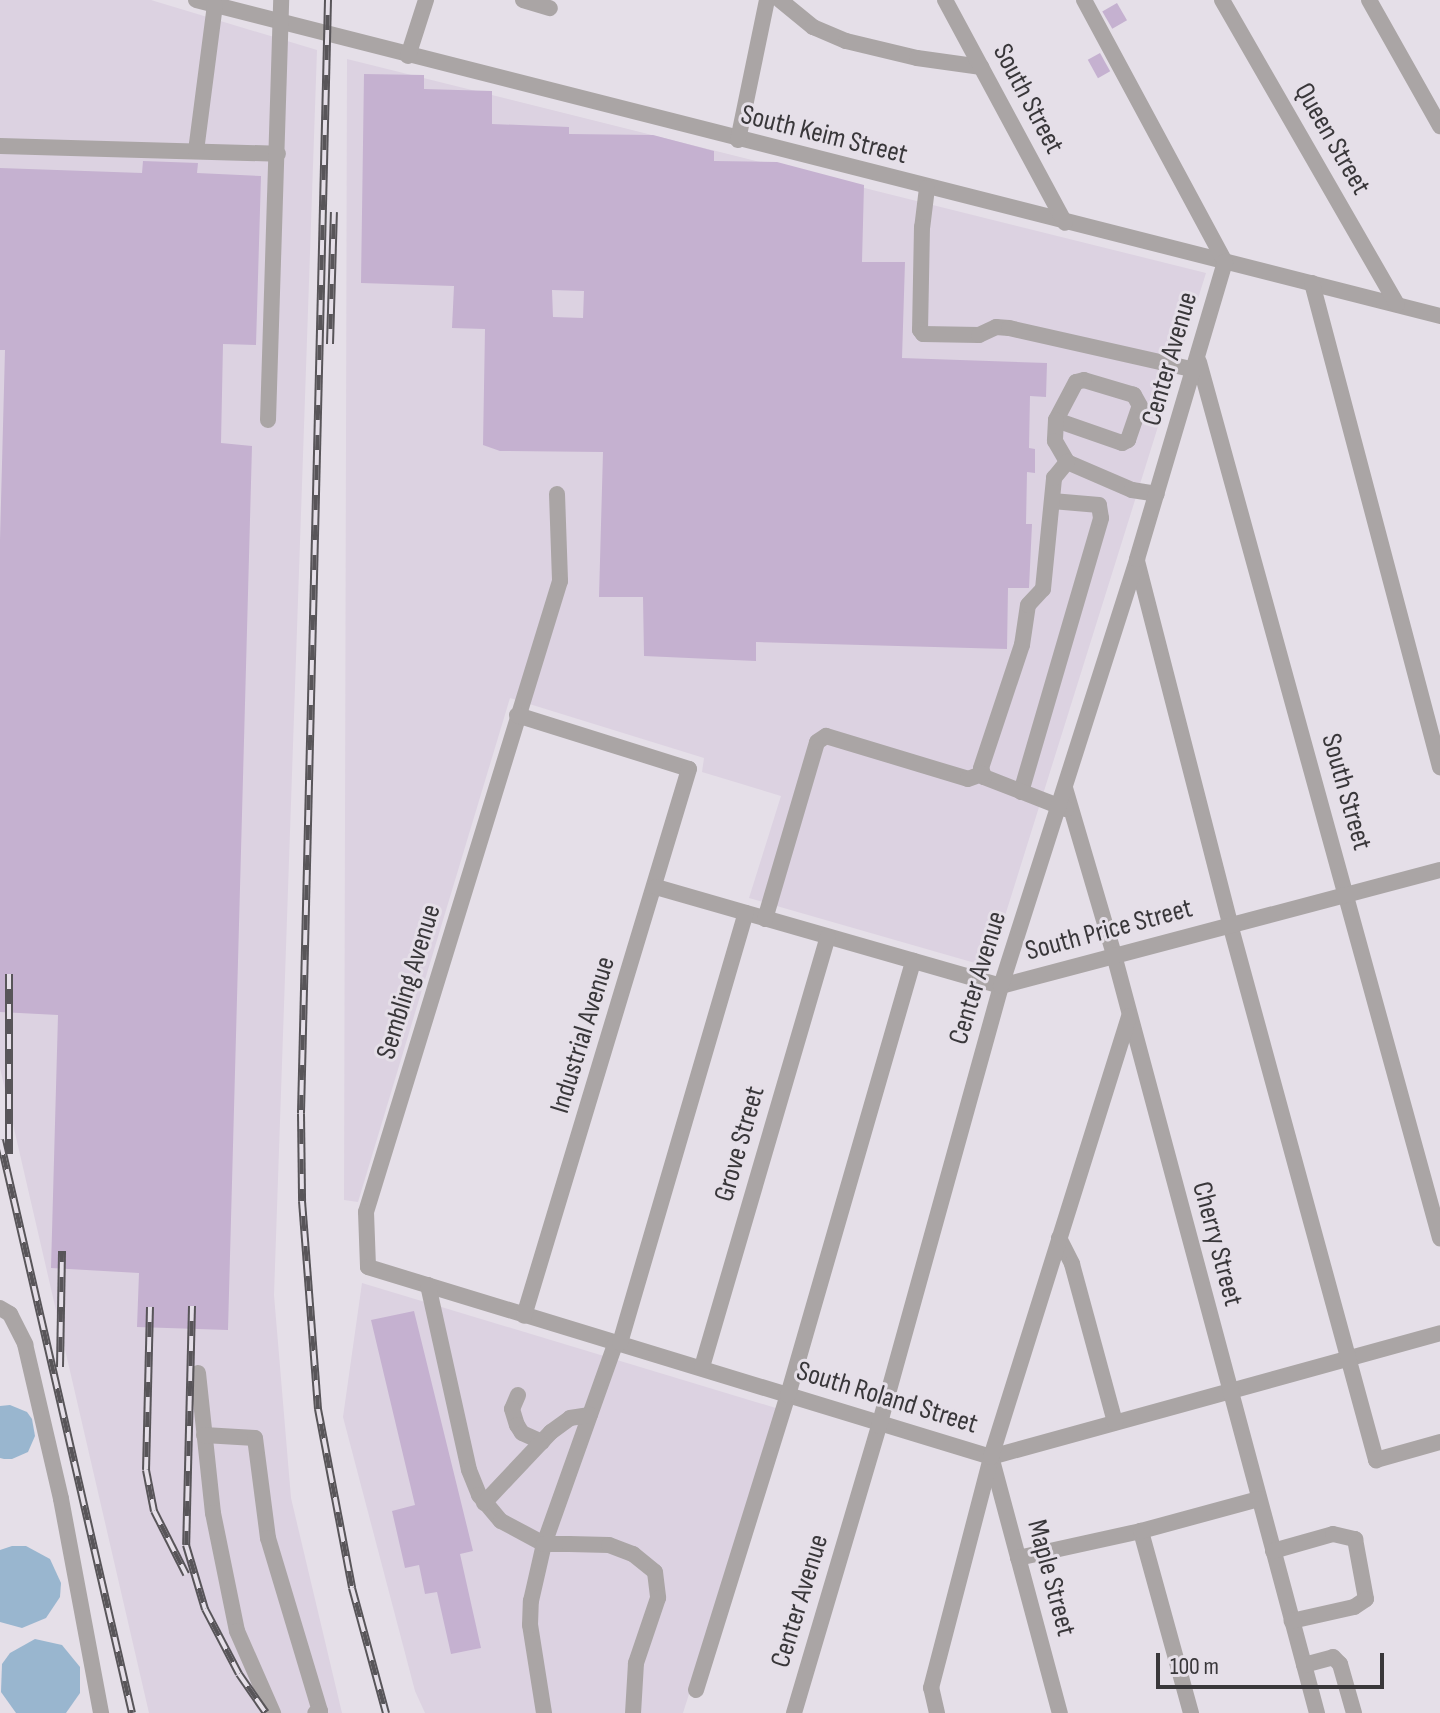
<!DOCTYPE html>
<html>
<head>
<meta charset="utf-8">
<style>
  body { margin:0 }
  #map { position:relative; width:1440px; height:1713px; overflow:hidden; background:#e5dfe8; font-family:"Sofia Sans Condensed",sans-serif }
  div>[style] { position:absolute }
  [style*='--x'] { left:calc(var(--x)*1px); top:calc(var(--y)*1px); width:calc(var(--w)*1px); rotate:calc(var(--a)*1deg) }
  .built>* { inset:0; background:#dcd2e1 }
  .water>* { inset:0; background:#99b6cf }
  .building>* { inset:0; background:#c5b1d0; transform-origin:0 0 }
  .minor>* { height:16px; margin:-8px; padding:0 8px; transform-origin:8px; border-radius:8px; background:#aaa5a5 }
  .rail>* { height:8px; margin-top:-4px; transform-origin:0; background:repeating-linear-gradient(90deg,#e5dfe8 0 15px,#585559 0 30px); box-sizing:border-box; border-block:2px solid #585559 }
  span { translate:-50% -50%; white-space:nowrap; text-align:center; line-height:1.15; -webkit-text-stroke:6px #e5dfe8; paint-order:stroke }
  .street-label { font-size:28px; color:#39373a }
  .scale { position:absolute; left:1156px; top:1653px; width:228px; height:36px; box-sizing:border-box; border:4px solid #39373a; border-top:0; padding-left:10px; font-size:24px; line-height:28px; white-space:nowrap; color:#39373a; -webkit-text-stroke:6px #e5dfe8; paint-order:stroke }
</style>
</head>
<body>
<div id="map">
  <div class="built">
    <div style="clip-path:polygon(0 0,151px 0,317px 50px,274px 1295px,291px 1498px,342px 1713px,149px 1713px,0 1068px)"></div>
    <div style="clip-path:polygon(347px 59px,1206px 273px,989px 967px,749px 898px,781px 796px,702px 772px,704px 758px,510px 698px,358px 1202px,344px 1200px)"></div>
    <div style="clip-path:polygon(362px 1283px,779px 1409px,683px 1713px,425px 1713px,415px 1691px,343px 1417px)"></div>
  </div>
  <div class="water">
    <div style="clip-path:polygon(10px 1405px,27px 1412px,32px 1419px,35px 1436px,28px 1452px,12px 1459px,4px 1459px,0 1458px,0 1406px)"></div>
    <div style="clip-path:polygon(12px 1546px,26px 1546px,50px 1559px,61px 1583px,60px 1597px,46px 1618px,22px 1628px,0 1622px,0 1550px)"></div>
    <div style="clip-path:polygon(35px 1639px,62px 1645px,80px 1667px,80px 1693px,66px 1713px,16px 1713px,1px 1692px,2px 1664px,10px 1653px)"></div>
  </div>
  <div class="building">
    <div style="left:1117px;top:3px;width:20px;height:17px;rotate:60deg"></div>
    <div style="left:1100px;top:53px;width:21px;height:14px;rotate:61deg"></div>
    <div style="clip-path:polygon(evenodd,364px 74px,424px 75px,424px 89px,492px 91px,492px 124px,569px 127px,569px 134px,653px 135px,714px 151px,714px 161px,777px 162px,864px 185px,862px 262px,905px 262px,902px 358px,1047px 363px,1046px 397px,1030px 396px,1029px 448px,1035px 449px,1035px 473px,1027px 472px,1026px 524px,1032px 524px,1029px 588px,1008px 588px,1007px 649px,756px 642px,756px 661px,644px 656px,643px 597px,599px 597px,603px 452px,500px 451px,483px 445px,485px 329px,452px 328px,454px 286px,361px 283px,364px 74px,552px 290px,584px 291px,583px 318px,553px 317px,552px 290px)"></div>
    <div style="clip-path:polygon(143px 161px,198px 163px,197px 173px,261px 176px,256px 345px,223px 344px,221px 443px,252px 446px,228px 1330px,137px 1327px,139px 1273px,51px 1268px,58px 1015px,0 1012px,0 540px,5px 350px,0 350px,0 168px,142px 173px)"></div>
    <div style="clip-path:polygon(414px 1311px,473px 1551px,460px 1554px,481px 1648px,451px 1654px,437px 1592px,425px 1594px,419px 1565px,405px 1568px,392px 1511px,415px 1505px,371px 1320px)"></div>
  </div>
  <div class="minor">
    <div style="--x:196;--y:0;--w:1284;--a:14.25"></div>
    <div style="--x:523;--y:0;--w:28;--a:17"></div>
    <div style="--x:780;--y:0;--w:43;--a:39.3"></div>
    <div style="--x:813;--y:27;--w:36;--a:23"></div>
    <div style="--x:846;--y:41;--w:73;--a:13.5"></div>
    <div style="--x:917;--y:58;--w:65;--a:8"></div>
    <div style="--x:945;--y:0;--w:253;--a:61.7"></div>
    <div style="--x:1084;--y:0;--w:298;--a:61.7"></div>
    <div style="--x:1222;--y:0;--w:351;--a:60.1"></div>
    <div style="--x:1369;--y:0;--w:145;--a:60.6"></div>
    <div style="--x:408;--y:56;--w:59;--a:-72.2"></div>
    <div style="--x:738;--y:140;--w:143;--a:-78.3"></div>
    <div style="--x:0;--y:146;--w:278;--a:1.6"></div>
    <div style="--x:196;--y:151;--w:147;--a:-82.6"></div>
    <div style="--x:927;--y:188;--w:39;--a:97"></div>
    <div style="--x:922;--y:227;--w:103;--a:91.1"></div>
    <div style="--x:920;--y:330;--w:5;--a:53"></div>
    <div style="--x:923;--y:334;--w:56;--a:1"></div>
    <div style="--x:979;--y:335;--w:19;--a:-25"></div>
    <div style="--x:996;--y:327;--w:13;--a:4"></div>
    <div style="--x:1009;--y:328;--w:191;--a:12.7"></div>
    <div style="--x:1312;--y:283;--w:501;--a:75.19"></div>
    <div style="--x:1199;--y:362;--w:909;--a:74.62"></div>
    <div style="--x:268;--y:420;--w:420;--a:-88.2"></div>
    <div style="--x:1056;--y:420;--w:70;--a:19.2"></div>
    <div style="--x:1122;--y:443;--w:7;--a:-27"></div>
    <div style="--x:1128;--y:440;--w:36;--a:-71"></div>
    <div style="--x:1140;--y:406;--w:13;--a:-119"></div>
    <div style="--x:1134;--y:395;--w:52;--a:-163.3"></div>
    <div style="--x:1084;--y:380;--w:8;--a:166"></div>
    <div style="--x:1076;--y:382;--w:43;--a:117.8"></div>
    <div style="--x:1056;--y:420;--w:21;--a:93"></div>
    <div style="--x:1055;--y:441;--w:24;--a:60"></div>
    <div style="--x:1067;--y:462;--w:71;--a:23.3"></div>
    <div style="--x:1132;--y:490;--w:25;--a:9"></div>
    <div style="--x:557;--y:494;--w:87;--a:88"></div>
    <div style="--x:560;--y:581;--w:660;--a:107.09"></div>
    <div style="--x:366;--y:1212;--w:55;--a:87.9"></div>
    <div style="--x:368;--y:1267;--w:651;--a:16.96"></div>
    <div style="--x:991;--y:1457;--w:466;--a:-15.4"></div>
    <div style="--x:1137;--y:561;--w:375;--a:75.6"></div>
    <div style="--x:1230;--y:924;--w:556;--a:74.76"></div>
    <div style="--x:1376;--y:1460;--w:66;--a:-15.7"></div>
    <div style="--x:517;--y:715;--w:180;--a:17.4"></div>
    <div style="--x:689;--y:769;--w:571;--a:106.79"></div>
    <div style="--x:1065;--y:788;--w:174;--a:73.6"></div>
    <div style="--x:1114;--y:955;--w:785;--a:75.01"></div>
    <div style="--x:1021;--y:792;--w:285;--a:-73.7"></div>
    <div style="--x:1101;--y:518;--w:13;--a:-99"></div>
    <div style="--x:1099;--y:505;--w:47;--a:-175.1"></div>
    <div style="--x:1066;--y:809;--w:88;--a:-158.7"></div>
    <div style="--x:984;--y:777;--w:9;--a:-108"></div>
    <div style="--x:981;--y:768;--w:130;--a:-71.6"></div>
    <div style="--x:1022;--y:645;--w:40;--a:-81.5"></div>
    <div style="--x:1028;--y:605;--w:22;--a:-47"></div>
    <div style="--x:1043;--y:589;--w:112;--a:-84.3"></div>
    <div style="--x:1054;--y:478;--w:21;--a:-51"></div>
    <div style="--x:656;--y:887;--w:359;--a:16"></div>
    <div style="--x:1001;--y:986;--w:454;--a:-14.8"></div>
    <div style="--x:765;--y:919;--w:184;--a:-73.6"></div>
    <div style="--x:817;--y:742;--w:11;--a:-34"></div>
    <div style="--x:826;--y:736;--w:148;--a:16.8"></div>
    <div style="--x:968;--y:779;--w:15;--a:-20"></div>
    <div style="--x:1059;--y:1238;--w:29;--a:63"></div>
    <div style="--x:1072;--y:1264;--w:164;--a:74.8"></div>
    <div style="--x:428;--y:1285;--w:189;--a:77.5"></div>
    <div style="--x:469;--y:1470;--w:27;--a:68"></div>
    <div style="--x:479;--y:1495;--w:34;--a:50"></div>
    <div style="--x:501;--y:1521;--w:49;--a:28.1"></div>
    <div style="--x:544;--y:1544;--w:214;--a:-70.4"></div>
    <div style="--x:0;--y:1308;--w:12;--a:31"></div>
    <div style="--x:10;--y:1314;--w:34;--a:63"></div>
    <div style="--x:25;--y:1344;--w:159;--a:76.9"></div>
    <div style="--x:61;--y:1499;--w:218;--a:79.4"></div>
    <div style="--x:620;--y:1343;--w:448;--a:-73.7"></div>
    <div style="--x:702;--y:1367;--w:448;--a:-73.7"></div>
    <div style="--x:198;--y:1373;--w:141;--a:83.9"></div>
    <div style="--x:213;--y:1513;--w:120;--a:78.5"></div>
    <div style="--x:237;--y:1631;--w:90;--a:66.3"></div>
    <div style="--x:518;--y:1395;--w:15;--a:113"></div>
    <div style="--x:512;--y:1409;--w:17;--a:73"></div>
    <div style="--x:517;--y:1425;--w:9;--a:58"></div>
    <div style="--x:522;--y:1433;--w:22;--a:24"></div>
    <div style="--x:204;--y:1435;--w:51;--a:3.4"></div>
    <div style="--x:255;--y:1438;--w:101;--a:82.6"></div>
    <div style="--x:268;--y:1538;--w:181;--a:73.3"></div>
    <div style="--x:320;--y:1711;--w:5;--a:158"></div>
    <div style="--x:992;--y:1460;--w:262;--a:75"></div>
    <div style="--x:484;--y:1503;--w:98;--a:-46.7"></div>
    <div style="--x:551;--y:1432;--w:24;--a:-36"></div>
    <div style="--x:570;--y:1418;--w:20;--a:-9"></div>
    <div style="--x:1273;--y:1551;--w:62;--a:-15.8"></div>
    <div style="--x:1333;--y:1534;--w:23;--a:13"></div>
    <div style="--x:1355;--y:1539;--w:61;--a:79.6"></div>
    <div style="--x:1366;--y:1599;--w:14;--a:146"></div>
    <div style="--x:1354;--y:1607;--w:64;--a:167.3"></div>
    <div style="--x:1018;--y:1558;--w:126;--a:-12.4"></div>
    <div style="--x:1304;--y:1665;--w:30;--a:-15"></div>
    <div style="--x:1333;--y:1657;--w:10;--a:45"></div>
    <div style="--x:1340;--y:1664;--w:51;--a:74.1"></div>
    <div style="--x:696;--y:1690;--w:309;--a:-72.7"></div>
    <div style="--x:788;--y:1395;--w:452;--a:-73.9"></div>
    <div style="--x:544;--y:1713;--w:89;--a:-99"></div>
    <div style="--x:530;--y:1625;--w:24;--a:-88"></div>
    <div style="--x:531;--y:1601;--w:58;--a:-77.2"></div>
    <div style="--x:544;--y:1544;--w:25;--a:0"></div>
    <div style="--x:569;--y:1544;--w:40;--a:1.4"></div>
    <div style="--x:609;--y:1545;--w:26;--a:21"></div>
    <div style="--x:633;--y:1554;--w:28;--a:39"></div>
    <div style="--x:655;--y:1572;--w:26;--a:83"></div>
    <div style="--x:658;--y:1598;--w:69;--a:108.7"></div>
    <div style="--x:636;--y:1663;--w:50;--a:93.4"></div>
    <div style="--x:794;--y:1713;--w:299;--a:-73.5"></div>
    <div style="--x:879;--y:1426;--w:457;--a:-74.5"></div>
    <div style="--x:1001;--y:986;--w:448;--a:-72.3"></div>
    <div style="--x:1137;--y:559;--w:310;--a:-73.5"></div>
    <div style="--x:937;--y:1713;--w:26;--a:-103"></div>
    <div style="--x:931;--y:1688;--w:239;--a:-75.4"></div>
    <div style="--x:991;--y:1457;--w:462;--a:-72.6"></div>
    <div style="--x:1191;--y:1713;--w:189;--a:-105.4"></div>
    <div style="--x:1141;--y:1531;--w:122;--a:-15.2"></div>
  </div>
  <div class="rail">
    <div style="--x:328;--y:0;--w:1114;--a:91.39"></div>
    <div style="--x:301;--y:1114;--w:87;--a:89.3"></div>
    <div style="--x:302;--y:1201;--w:209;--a:85.6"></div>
    <div style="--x:318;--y:1409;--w:182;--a:79.2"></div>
    <div style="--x:352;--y:1588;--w:130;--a:74.8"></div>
    <div style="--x:330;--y:344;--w:132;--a:-88.3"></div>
    <div style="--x:9;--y:974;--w:180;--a:90"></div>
    <div style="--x:0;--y:1140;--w:588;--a:77.03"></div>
    <div style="--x:192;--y:1306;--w:239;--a:91.4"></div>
    <div style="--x:186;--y:1545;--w:67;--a:73.5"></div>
    <div style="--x:205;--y:1609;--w:73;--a:62.4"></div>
    <div style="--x:239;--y:1674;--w:47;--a:55.3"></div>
    <div style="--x:150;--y:1307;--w:163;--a:91.4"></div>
    <div style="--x:146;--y:1470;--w:42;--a:79"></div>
    <div style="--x:154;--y:1511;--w:71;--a:63.1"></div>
    <div style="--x:60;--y:1367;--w:116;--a:-89"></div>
  </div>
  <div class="street-label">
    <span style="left:1028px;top:99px;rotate:62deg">South Street</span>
    <span style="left:824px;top:135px;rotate:14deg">South Keim Street</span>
    <span style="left:1332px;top:139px;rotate:60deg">Queen Street</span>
    <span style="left:1170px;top:359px;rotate:-74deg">Center Avenue</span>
    <span style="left:1346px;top:792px;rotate:74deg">South Street</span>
    <span style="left:1109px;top:930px;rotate:-15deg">South Price Street</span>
    <span style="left:978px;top:978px;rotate:-73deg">Center Avenue</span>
    <span style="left:409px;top:982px;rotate:-73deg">Sembling Avenue</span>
    <span style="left:583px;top:1035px;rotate:-73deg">Industrial Avenue</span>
    <span style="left:740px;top:1144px;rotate:-74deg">Grove Street</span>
    <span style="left:1217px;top:1244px;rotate:75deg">Cherry Street</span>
    <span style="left:887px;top:1398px;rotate:17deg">South Roland Street</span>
    <span style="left:1051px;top:1578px;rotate:75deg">Maple Street</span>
    <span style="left:800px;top:1601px;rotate:-73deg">Center Avenue</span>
  </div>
  <div class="scale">100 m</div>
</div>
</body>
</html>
